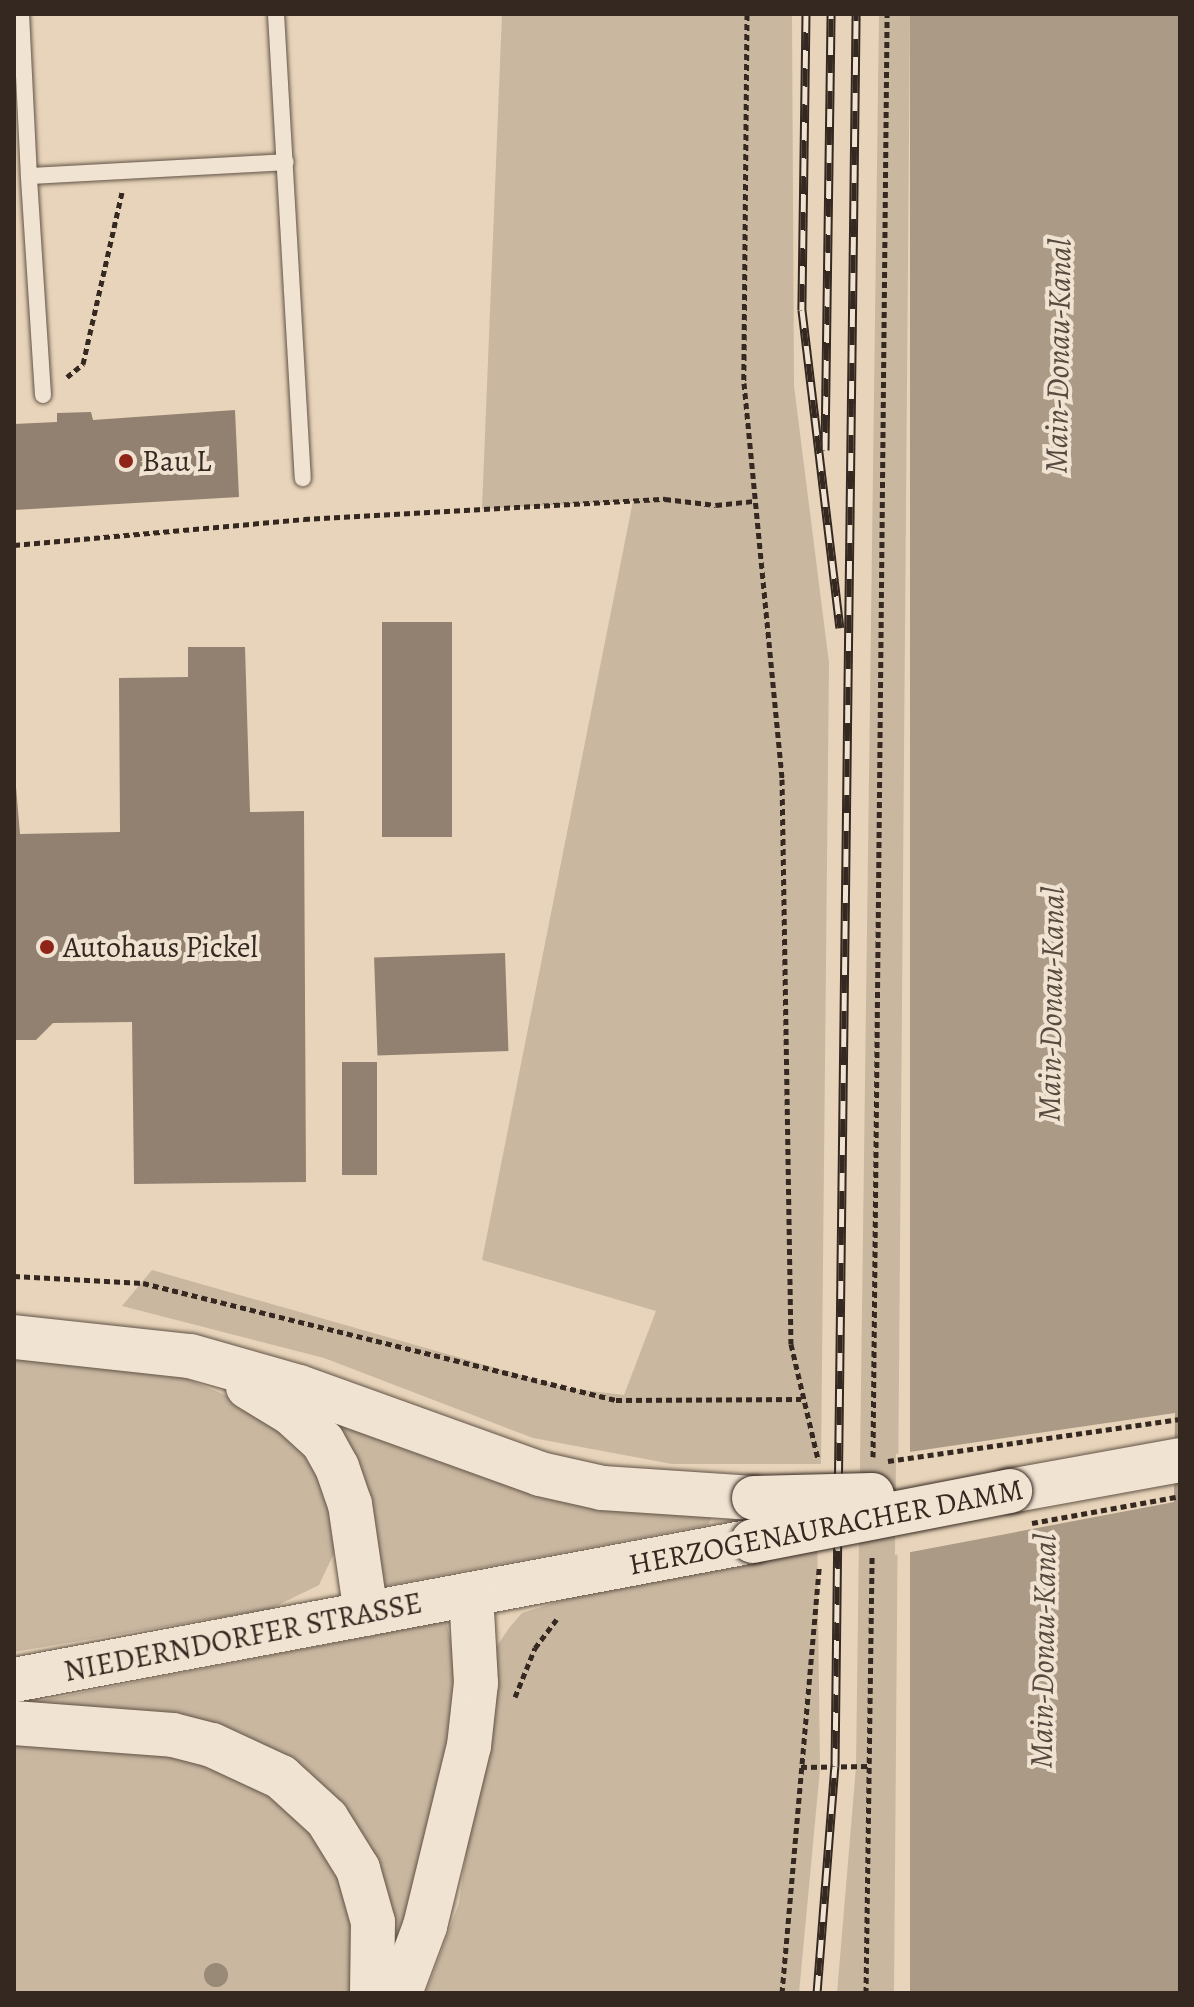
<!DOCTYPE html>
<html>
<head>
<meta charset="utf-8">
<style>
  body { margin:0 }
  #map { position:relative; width:1194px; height:2007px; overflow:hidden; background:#e8d4ba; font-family:Alegreya,serif }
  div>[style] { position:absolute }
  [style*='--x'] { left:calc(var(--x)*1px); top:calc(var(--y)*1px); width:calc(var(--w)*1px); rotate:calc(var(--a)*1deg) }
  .green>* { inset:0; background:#c9b7a0 }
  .water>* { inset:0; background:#ab9a86; transform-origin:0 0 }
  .pier>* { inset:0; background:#e8d4ba }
  .building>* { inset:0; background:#928170; transform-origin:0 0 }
  .path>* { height:5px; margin-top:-2.5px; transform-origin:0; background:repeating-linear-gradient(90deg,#342820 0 6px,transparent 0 10px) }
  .roads { filter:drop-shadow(0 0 2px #615346) drop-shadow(0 0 2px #615346) }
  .lane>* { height:16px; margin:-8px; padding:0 8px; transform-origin:8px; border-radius:8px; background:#f0e3d2 }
  .secondary>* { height:44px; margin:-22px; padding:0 22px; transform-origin:22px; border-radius:22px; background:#f0e3d2 }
  .rail>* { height:9px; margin-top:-4.5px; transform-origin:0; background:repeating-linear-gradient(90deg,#f0e3d2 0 18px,#342820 0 36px); box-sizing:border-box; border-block:2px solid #342820 }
  .path-bridge>* { height:5px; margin-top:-2.5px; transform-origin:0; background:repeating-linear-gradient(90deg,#342820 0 6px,transparent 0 10px) }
  .bridges { filter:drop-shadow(0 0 2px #342820) drop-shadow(0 0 2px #342820) }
  .secondary-bridge>* { height:44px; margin:-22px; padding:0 22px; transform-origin:22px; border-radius:22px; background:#f0e3d2 }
  .trees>* { width:24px; height:24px; margin:-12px; border-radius:50%; background:#998977 }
  .dots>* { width:22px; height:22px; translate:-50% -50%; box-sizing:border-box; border:4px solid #f0e3d2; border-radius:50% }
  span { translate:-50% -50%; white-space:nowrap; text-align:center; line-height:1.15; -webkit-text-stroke:8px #f0e3d2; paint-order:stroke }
  .poi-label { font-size:30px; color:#342820 }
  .left { translate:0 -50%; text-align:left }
  .street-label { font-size:30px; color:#342820 }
  .water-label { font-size:32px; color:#584a3f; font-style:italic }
  .frame { position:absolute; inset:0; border:16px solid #342820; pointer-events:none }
</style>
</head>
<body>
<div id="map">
  <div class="green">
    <div style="clip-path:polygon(502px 14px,792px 14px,794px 386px,829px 663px,821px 1464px,672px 1464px,533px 1438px,324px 1358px,122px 1306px,152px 1270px,566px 1388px,624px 1395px,656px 1311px,482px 1260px,633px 501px,482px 509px)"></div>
    <div style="clip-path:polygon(879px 14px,910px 14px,894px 1993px,837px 1993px,856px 1767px)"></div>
    <div style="clip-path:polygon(1180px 579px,1180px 1993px,1165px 1993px,1171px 1458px)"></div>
    <div style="clip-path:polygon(14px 1357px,173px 1373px,265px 1412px,287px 1428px,329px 1484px,336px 1549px,319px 1585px,270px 1609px,14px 1652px)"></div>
    <div style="clip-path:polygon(310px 1412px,713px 1515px,708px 1525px,379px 1587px)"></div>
    <div style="clip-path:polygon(817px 1521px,820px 1769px,799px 1993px,426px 1993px,459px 1903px,495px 1649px,509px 1628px,522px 1613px)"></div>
    <div style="clip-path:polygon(446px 1621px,461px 1686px,393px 1977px,316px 1789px,28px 1703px)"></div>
    <div style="clip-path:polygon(14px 1741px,172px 1746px,277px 1790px,333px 1847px,357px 1901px,357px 1993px,14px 1993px)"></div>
  </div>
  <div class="water">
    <div style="left:910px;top:14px;width:270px;height:1979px"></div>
  </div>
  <div class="pier">
    <div style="clip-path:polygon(1175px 1413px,1174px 1502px,895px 1555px,896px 1454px)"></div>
  </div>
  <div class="building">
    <div style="clip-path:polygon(235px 410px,239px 497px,14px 510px,14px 424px,57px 422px,57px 413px,91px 412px,93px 420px)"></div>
    <div style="left:452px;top:622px;width:215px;height:70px;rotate:90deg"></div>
    <div style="clip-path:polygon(188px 647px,245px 647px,250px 812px,304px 811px,306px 1182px,134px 1184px,132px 1022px,53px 1023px,36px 1040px,14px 1040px,14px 763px,20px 834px,120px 832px,119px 678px,188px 677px)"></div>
    <div style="left:505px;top:953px;width:98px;height:131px;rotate:88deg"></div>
    <div style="left:342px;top:1062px;width:35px;height:113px"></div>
  </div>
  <div class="path">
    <div style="--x:747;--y:14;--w:369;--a:90.5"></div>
    <div style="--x:744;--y:383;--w:398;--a:84.5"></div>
    <div style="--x:782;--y:779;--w:565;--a:89.09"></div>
    <div style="--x:791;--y:1344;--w:118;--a:76.8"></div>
    <div style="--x:67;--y:377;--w:21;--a:-39"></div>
    <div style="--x:83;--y:364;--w:176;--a:-77.2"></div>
    <div style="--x:14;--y:545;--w:291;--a:-5.1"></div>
    <div style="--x:304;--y:519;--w:362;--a:-3.2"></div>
    <div style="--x:665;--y:499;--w:51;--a:6.7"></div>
    <div style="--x:716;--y:505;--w:37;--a:-6"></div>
    <div style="--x:14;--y:1276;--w:129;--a:3.1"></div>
    <div style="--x:143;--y:1283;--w:487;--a:13.9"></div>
    <div style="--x:616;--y:1400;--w:185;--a:-0.3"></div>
    <div style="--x:873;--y:1457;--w:1443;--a:-89.44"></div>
    <div style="--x:515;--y:1697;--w:53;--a:-67.8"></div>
    <div style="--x:535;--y:1648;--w:36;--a:-53"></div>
    <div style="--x:801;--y:1767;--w:69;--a:-0.8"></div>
    <div style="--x:782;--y:1993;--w:428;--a:-85"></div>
    <div style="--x:866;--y:1993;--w:438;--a:-89.2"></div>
  </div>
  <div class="roads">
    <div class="lane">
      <div style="--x:21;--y:14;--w:162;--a:87.2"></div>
      <div style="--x:276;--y:14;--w:465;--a:86.7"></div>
      <div style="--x:43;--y:395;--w:219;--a:-93.7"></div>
      <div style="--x:29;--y:176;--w:257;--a:-3.1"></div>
    </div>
    <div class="secondary">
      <div style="--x:14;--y:1337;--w:177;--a:6.2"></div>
      <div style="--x:190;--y:1356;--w:113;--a:15.9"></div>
      <div style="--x:299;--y:1387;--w:256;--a:19.8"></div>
      <div style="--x:540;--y:1474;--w:64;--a:12.7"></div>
      <div style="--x:602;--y:1488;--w:152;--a:3.8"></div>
      <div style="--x:248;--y:1387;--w:50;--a:31.2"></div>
      <div style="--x:291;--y:1413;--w:43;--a:42.2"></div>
      <div style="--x:323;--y:1442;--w:29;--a:61"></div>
      <div style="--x:337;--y:1467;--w:39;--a:71"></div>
      <div style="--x:350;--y:1504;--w:111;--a:81.7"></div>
      <div style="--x:1010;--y:1491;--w:173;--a:-10.3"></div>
      <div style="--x:14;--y:1680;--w:752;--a:-10.65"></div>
      <div style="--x:14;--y:1723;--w:159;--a:4.3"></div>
      <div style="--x:173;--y:1735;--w:40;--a:14.4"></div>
      <div style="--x:212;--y:1745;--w:76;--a:24.9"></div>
      <div style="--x:281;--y:1777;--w:62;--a:42.4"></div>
      <div style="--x:327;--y:1819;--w:59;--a:58.2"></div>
      <div style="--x:358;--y:1869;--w:55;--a:74.2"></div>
      <div style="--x:373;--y:1922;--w:71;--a:90.8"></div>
      <div style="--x:400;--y:1993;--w:72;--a:-69.5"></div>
      <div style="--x:425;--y:1926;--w:185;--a:-76.3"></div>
      <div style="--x:469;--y:1746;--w:63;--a:-83.7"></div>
      <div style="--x:476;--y:1683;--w:89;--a:-93.2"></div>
    </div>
  </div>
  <div class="rail">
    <div style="--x:806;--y:14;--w:296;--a:90.8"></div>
    <div style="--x:802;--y:310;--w:320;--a:83.2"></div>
    <div style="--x:825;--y:450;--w:436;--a:-89.2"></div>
    <div style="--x:817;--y:1993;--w:228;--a:-85.5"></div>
    <div style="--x:835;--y:1766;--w:1752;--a:-89.31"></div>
  </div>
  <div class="path-bridge">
    <div style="--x:888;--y:1461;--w:295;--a:-8.2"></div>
    <div style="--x:1032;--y:1523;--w:150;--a:-10.3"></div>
  </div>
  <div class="bridges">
    <div class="secondary-bridge">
      <div style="--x:754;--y:1498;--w:118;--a:-1.5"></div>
      <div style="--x:753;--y:1541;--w:262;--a:-11"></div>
    </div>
  </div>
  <div class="trees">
    <div style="left:216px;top:1975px"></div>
  </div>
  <div class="dots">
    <div style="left:126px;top:461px;background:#8f2418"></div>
    <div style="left:47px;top:947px;background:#8f2418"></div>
  </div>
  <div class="poi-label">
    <span class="left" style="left:142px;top:461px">Bau L</span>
    <span class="left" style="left:63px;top:947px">Autohaus Pickel</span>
  </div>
  <div class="street-label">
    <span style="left:826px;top:1527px;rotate:-11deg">HERZOGENAURACHER DAMM</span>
    <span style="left:243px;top:1637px;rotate:-11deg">NIEDERNDORFER STRASSE</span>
  </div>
  <div class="water-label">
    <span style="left:1058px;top:356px;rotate:-89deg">Main-Donau-Kanal</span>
    <span style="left:1051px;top:1004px;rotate:-89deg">Main-Donau-Kanal</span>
    <span style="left:1043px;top:1651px;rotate:-89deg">Main-Donau-Kanal</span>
  </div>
  <div class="frame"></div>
</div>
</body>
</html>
